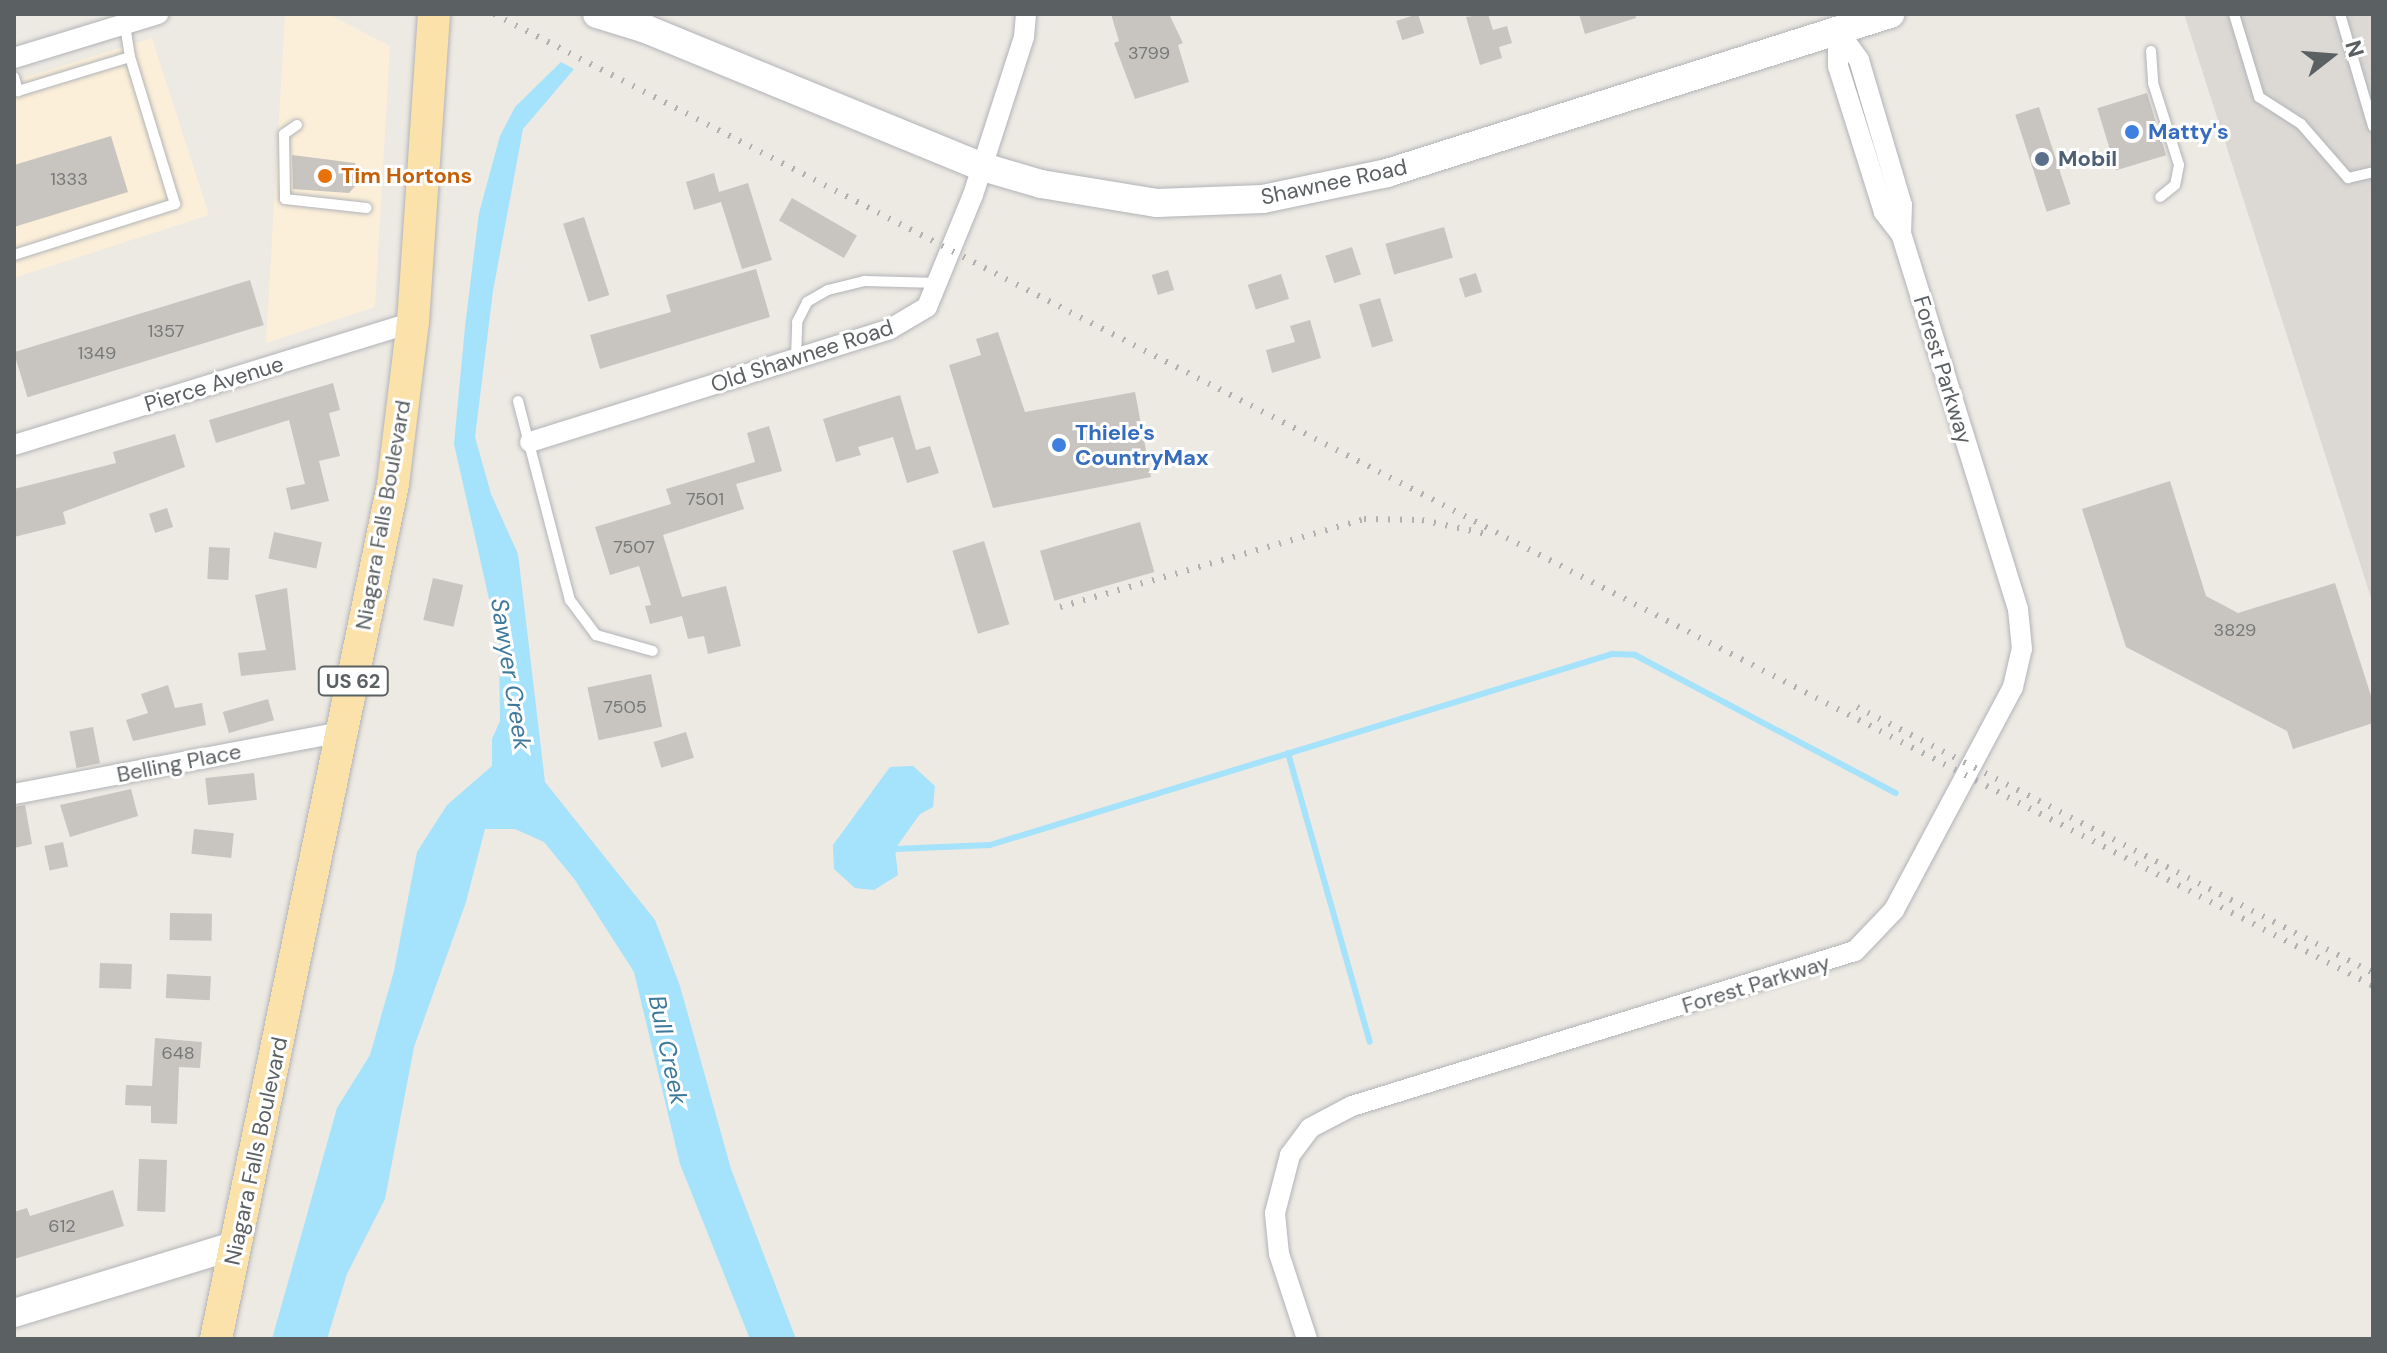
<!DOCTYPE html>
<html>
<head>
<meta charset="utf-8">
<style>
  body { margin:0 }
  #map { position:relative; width:2387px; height:1353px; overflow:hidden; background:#ede9e3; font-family:"DM Sans",sans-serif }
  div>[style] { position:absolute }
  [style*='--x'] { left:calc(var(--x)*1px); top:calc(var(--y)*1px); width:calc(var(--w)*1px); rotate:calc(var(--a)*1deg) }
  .commercial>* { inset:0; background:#fcefd9 }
  .industrial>* { inset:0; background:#dcd9d5 }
  .water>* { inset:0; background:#a5e2fb }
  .stream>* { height:6px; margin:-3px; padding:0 3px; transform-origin:3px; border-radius:3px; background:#a5e2fb }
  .building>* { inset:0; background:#c8c4bf; transform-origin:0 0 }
  .roads { filter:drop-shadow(0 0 2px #b1b4b8) drop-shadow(0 0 2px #b1b4b8) }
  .lane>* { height:10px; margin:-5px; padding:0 5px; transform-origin:5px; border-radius:5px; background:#fff }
  .street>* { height:20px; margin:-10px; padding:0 10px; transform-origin:10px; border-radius:10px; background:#fff }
  .secondary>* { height:28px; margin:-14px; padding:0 14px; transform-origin:14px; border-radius:14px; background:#fff }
  .primary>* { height:32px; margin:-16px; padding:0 16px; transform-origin:16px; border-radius:16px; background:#fbe2aa }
  .rail>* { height:6px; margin-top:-3px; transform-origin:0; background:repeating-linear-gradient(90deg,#b0b1b1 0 2px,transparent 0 12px) }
  .dots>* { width:22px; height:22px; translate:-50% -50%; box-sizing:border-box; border:4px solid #fff; border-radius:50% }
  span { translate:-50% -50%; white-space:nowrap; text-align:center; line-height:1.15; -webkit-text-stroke:6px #fff; paint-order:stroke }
  .number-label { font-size:18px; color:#76797a }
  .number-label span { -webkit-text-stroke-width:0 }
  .shield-label span { padding:2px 6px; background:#fff; border:2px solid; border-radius:6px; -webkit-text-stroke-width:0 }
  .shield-label { font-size:20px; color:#5b6063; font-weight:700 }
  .shop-label { font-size:22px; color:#366cbe; font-weight:700 }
  .left { translate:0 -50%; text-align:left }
  .service-label { font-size:22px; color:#4e5e75; font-weight:700 }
  .food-label { font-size:22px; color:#c56008; font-weight:700 }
  .street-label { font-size:22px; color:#5b6063 }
  .water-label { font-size:24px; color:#3e799b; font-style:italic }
  .frame { position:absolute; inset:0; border:16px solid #5b6063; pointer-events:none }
  .north { position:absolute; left:2291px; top:16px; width:80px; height:80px; -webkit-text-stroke:6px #fff; paint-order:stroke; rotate:73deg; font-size:22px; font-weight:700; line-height:32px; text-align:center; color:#5b6063 }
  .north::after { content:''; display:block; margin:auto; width:28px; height:36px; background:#5b6063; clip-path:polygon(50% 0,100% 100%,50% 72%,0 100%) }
</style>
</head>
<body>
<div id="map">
  <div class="commercial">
    <div style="clip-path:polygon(285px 14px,328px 14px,390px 46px,375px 307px,266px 343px)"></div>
    <div style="clip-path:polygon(152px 38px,209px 215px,14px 278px,14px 81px)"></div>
  </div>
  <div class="industrial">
    <div style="clip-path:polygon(2184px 14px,2373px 14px,2373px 604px)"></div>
  </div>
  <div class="water">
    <div style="clip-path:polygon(561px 62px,574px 69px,523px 129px,493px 291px,475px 437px,491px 494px,518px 554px,545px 782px,655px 920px,680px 986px,731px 1169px,796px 1339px,750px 1339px,680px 1164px,634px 972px,575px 880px,544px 842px,515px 829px,485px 829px,466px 902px,414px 1047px,385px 1199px,347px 1274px,327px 1339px,272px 1339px,337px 1108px,370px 1055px,394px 971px,417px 852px,447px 805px,492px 766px,492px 739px,500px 721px,499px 643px,454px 444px,465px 327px,479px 213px,500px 136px,515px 107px)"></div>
    <div style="clip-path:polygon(913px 766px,935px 786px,933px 807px,920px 814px,895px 849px,898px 875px,874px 890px,855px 888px,834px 869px,833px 845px,890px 767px)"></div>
  </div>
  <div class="stream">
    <div style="--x:1288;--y:753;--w:300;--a:74.2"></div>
    <div style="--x:895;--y:849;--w:95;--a:-2.4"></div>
    <div style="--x:990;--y:845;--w:651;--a:-17.07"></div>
    <div style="--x:1612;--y:654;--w:23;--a:2"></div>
    <div style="--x:1635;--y:655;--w:295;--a:27.9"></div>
  </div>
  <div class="building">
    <div style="clip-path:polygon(1111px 14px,1169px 14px,1183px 43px,1178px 45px,1189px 82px,1135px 99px,1114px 43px,1119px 41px)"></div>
    <div style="left:1418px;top:14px;width:20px;height:23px;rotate:72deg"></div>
    <div style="clip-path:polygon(1488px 14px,1493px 30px,1507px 26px,1512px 43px,1499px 47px,1502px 58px,1480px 65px,1466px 17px)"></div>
    <div style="clip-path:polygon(1579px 14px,1635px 14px,1636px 18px,1585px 34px)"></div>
    <div style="left:2147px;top:93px;width:65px;height:52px;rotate:73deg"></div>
    <div style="left:2039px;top:107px;width:102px;height:25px;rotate:72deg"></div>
    <div style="clip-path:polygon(111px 136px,128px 192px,14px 227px,14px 165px)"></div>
    <div style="clip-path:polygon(292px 155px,355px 163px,359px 182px,349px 193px,293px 189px)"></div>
    <div style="clip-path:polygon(714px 173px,719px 192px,748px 183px,772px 260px,742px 269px,721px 202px,694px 210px,686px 182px)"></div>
    <div style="left:792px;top:198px;width:75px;height:26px;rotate:30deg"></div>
    <div style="left:584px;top:217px;width:82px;height:22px;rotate:72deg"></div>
    <div style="left:1444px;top:227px;width:32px;height:61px;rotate:74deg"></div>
    <div style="left:1352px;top:247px;width:29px;height:28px;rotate:72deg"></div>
    <div style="clip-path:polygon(756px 269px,770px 317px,600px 369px,590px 335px,671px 312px,666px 295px)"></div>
    <div style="left:1168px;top:270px;width:21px;height:17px;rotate:73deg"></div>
    <div style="left:1476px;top:273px;width:20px;height:18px;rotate:72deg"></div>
    <div style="left:1281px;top:274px;width:26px;height:35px;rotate:72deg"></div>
    <div style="left:250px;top:280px;width:47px;height:247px;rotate:73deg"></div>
    <div style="left:1380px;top:298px;width:45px;height:22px;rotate:73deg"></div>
    <div style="clip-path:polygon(1310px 320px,1321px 358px,1272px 373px,1266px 350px,1295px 342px,1290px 326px)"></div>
    <div style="clip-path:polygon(998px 332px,1025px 412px,1135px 392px,1151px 477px,993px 508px,949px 365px,981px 355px,976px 339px)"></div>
    <div style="clip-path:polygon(333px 383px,340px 410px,329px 413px,340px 456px,319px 461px,329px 501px,291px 510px,286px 488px,305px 484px,289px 420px,216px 443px,209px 420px)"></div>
    <div style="clip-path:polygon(900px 395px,916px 450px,930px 446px,939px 473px,907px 483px,893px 437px,858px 447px,861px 455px,836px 462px,823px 419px)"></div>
    <div style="clip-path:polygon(769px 426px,782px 471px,736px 484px,744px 509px,663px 535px,682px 597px,726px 586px,741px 646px,708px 654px,704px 636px,688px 639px,682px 616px,650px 624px,645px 606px,651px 605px,639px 566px,610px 575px,595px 527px,671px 504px,666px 489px,755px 462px,747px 433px)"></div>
    <div style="clip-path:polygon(175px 434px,185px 467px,63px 512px,66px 524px,14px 537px,14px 489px,116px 463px,113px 452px)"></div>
    <div style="clip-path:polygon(2170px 481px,2206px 596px,2238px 613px,2335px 583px,2373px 702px,2373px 723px,2293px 749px,2287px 731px,2126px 647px,2082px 509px)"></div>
    <div style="left:167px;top:508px;width:20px;height:19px;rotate:72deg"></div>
    <div style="left:1140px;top:522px;width:52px;height:104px;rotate:74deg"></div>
    <div style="left:274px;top:532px;width:49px;height:27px;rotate:12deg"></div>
    <div style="left:984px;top:541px;width:87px;height:33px;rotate:73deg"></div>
    <div style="left:209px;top:547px;width:21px;height:32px;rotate:3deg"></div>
    <div style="left:433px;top:578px;width:31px;height:43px;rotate:13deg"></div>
    <div style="clip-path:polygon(287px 588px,296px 670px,241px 676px,238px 653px,266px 650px,255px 595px)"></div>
    <div style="left:651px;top:674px;width:54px;height:65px;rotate:78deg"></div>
    <div style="clip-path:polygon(168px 685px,175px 708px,202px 703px,206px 725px,133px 741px,126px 720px,148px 713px,141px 694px)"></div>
    <div style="left:268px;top:699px;width:22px;height:47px;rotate:74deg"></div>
    <div style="left:93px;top:727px;width:37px;height:24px;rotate:79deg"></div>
    <div style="left:686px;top:732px;width:27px;height:34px;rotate:73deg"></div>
    <div style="left:254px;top:773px;width:27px;height:49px;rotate:84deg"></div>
    <div style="clip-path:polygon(131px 789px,138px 816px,70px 837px,60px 805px)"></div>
    <div style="clip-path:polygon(25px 805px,32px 844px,14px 848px,14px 807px)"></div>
    <div style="left:194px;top:829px;width:40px;height:25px;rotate:6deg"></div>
    <div style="left:63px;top:842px;width:25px;height:19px;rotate:78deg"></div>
    <div style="left:170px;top:913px;width:42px;height:27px;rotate:1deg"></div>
    <div style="left:100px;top:963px;width:32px;height:25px;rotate:2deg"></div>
    <div style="left:167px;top:974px;width:44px;height:24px;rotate:3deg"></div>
    <div style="clip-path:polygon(155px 1038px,202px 1042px,200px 1068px,179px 1067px,177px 1124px,151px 1123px,151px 1106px,125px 1105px,126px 1085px,152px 1086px)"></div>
    <div style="left:139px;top:1159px;width:28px;height:52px;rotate:2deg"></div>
    <div style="clip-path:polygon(113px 1190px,124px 1226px,14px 1259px,14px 1212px,27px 1208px,30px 1216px)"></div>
  </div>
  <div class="roads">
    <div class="lane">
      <div style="--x:2234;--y:14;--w:87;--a:73.2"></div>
      <div style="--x:2259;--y:97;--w:50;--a:32.7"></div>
      <div style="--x:2301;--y:124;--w:72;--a:49"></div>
      <div style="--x:2348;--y:178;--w:26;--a:-13"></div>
      <div style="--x:2340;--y:14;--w:117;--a:73.6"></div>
      <div style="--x:2151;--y:51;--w:32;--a:86"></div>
      <div style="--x:2153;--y:83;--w:86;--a:72.4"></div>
      <div style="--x:2179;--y:165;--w:20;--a:101"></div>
      <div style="--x:2175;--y:185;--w:19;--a:141"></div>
      <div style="--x:14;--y:77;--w:15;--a:74"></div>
      <div style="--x:18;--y:91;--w:117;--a:-16.9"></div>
      <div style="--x:130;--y:57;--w:33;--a:-99"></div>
      <div style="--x:297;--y:125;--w:16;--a:145"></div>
      <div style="--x:284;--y:134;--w:65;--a:89.1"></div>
      <div style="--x:285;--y:199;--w:82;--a:6.3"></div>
      <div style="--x:14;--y:255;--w:169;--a:-17.6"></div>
      <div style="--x:175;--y:204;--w:154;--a:-107"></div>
      <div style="--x:796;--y:358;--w:36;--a:-88"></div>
      <div style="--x:797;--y:322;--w:22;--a:-63"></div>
      <div style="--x:807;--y:302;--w:24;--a:-30"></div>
      <div style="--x:828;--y:290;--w:38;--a:-14"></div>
      <div style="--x:865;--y:281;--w:74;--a:1.5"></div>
      <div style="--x:518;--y:401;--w:206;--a:75.4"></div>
      <div style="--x:570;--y:600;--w:44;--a:53.4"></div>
      <div style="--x:596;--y:635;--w:59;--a:15.7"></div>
    </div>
    <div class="street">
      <div style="--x:1838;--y:31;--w:36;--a:54"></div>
      <div style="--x:1859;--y:60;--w:151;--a:73.5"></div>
      <div style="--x:1902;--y:205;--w:29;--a:92"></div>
      <div style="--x:14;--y:58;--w:151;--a:-17"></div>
      <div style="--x:530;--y:442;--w:377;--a:-17.4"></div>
      <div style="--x:890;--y:329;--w:43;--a:-30.7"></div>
      <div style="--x:927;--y:307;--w:121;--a:-67.7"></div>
      <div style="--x:973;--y:195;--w:166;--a:-72.1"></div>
      <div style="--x:1024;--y:37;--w:23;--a:-85"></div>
      <div style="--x:14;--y:445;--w:418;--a:-17.1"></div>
      <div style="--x:14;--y:794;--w:335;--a:-10.7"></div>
      <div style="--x:1307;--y:1339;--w:89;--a:-108.2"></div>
      <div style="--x:1279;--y:1254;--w:41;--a:-95.6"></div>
      <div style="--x:1275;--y:1213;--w:60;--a:-75.5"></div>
      <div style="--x:1290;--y:1155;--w:34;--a:-53"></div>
      <div style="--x:1310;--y:1128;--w:47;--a:-27.6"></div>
      <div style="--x:1352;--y:1106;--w:526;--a:-17.13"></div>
      <div style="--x:1855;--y:951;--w:57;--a:-46.4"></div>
      <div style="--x:1894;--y:910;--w:253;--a:-61.9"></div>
      <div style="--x:2013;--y:687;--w:39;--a:-77"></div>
      <div style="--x:2022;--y:649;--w:40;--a:-95.7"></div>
      <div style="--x:2018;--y:609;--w:393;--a:-107.3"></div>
      <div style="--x:1901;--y:234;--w:28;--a:-128"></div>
      <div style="--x:1884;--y:212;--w:153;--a:-107.5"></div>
      <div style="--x:1838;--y:66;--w:35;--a:-90"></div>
    </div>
    <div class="secondary">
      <div style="--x:597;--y:14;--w:51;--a:17"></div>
      <div style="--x:646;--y:29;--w:364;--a:22.3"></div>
      <div style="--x:983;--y:167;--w:60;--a:16.3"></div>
      <div style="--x:1041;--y:184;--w:118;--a:9.3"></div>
      <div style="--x:1157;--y:203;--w:106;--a:-2.2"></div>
      <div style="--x:1263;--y:199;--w:127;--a:-11.8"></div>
      <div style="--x:1387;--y:173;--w:528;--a:-17.54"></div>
      <div style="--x:14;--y:1313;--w:232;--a:-17"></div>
    </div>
    <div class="primary">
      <div style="--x:216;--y:1339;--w:873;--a:-78.3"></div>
      <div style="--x:393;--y:484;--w:163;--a:-83"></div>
      <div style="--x:413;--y:322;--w:309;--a:-86.1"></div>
    </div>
  </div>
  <div class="rail">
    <div style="--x:494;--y:14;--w:2116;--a:27.35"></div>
    <div style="--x:1060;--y:607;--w:316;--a:-16.1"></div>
    <div style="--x:1364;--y:519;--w:58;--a:1"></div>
    <div style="--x:1422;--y:520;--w:66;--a:12.2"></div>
    <div style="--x:1857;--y:707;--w:581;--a:27.27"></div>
  </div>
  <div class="dots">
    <div style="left:2132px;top:132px;background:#3f7fe0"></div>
    <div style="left:2042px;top:159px;background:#5c6f8a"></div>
    <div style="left:325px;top:176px;background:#e8710a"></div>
    <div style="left:1059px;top:445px;background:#3f7fe0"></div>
  </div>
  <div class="number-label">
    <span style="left:1149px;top:53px">3799</span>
    <span style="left:69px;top:179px">1333</span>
    <span style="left:166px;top:331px">1357</span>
    <span style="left:97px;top:353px">1349</span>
    <span style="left:705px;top:499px">7501</span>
    <span style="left:634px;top:547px">7507</span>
    <span style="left:2235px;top:630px">3829</span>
    <span style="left:625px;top:707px">7505</span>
    <span style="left:178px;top:1053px">648</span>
    <span style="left:62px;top:1226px">612</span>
  </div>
  <div class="shield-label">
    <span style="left:353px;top:681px">US 62</span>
  </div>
  <div class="shop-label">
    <span class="left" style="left:2148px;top:132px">Matty's</span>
    <span class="left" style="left:1075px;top:445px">Thiele's<br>CountryMax</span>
  </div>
  <div class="service-label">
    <span class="left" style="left:2058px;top:159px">Mobil</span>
  </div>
  <div class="food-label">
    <span class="left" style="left:341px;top:176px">Tim Hortons</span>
  </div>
  <div class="street-label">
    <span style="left:1334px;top:182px;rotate:-12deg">Shawnee Road</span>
    <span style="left:802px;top:356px;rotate:-18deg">Old Shawnee Road</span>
    <span style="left:1943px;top:370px;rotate:73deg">Forest Parkway</span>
    <span style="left:214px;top:384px;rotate:-17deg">Pierce Avenue</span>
    <span style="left:383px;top:515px;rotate:-80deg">Niagara Falls Boulevard</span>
    <span style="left:179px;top:763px;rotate:-11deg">Belling Place</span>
    <span style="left:1756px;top:984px;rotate:-17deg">Forest Parkway</span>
    <span style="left:256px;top:1151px;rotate:-78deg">Niagara Falls Boulevard</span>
  </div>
  <div class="water-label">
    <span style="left:511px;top:674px;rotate:81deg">Sawyer Creek</span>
    <span style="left:668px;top:1050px;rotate:78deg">Bull Creek</span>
  </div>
  <div class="frame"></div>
  <div class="north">N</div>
</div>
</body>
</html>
